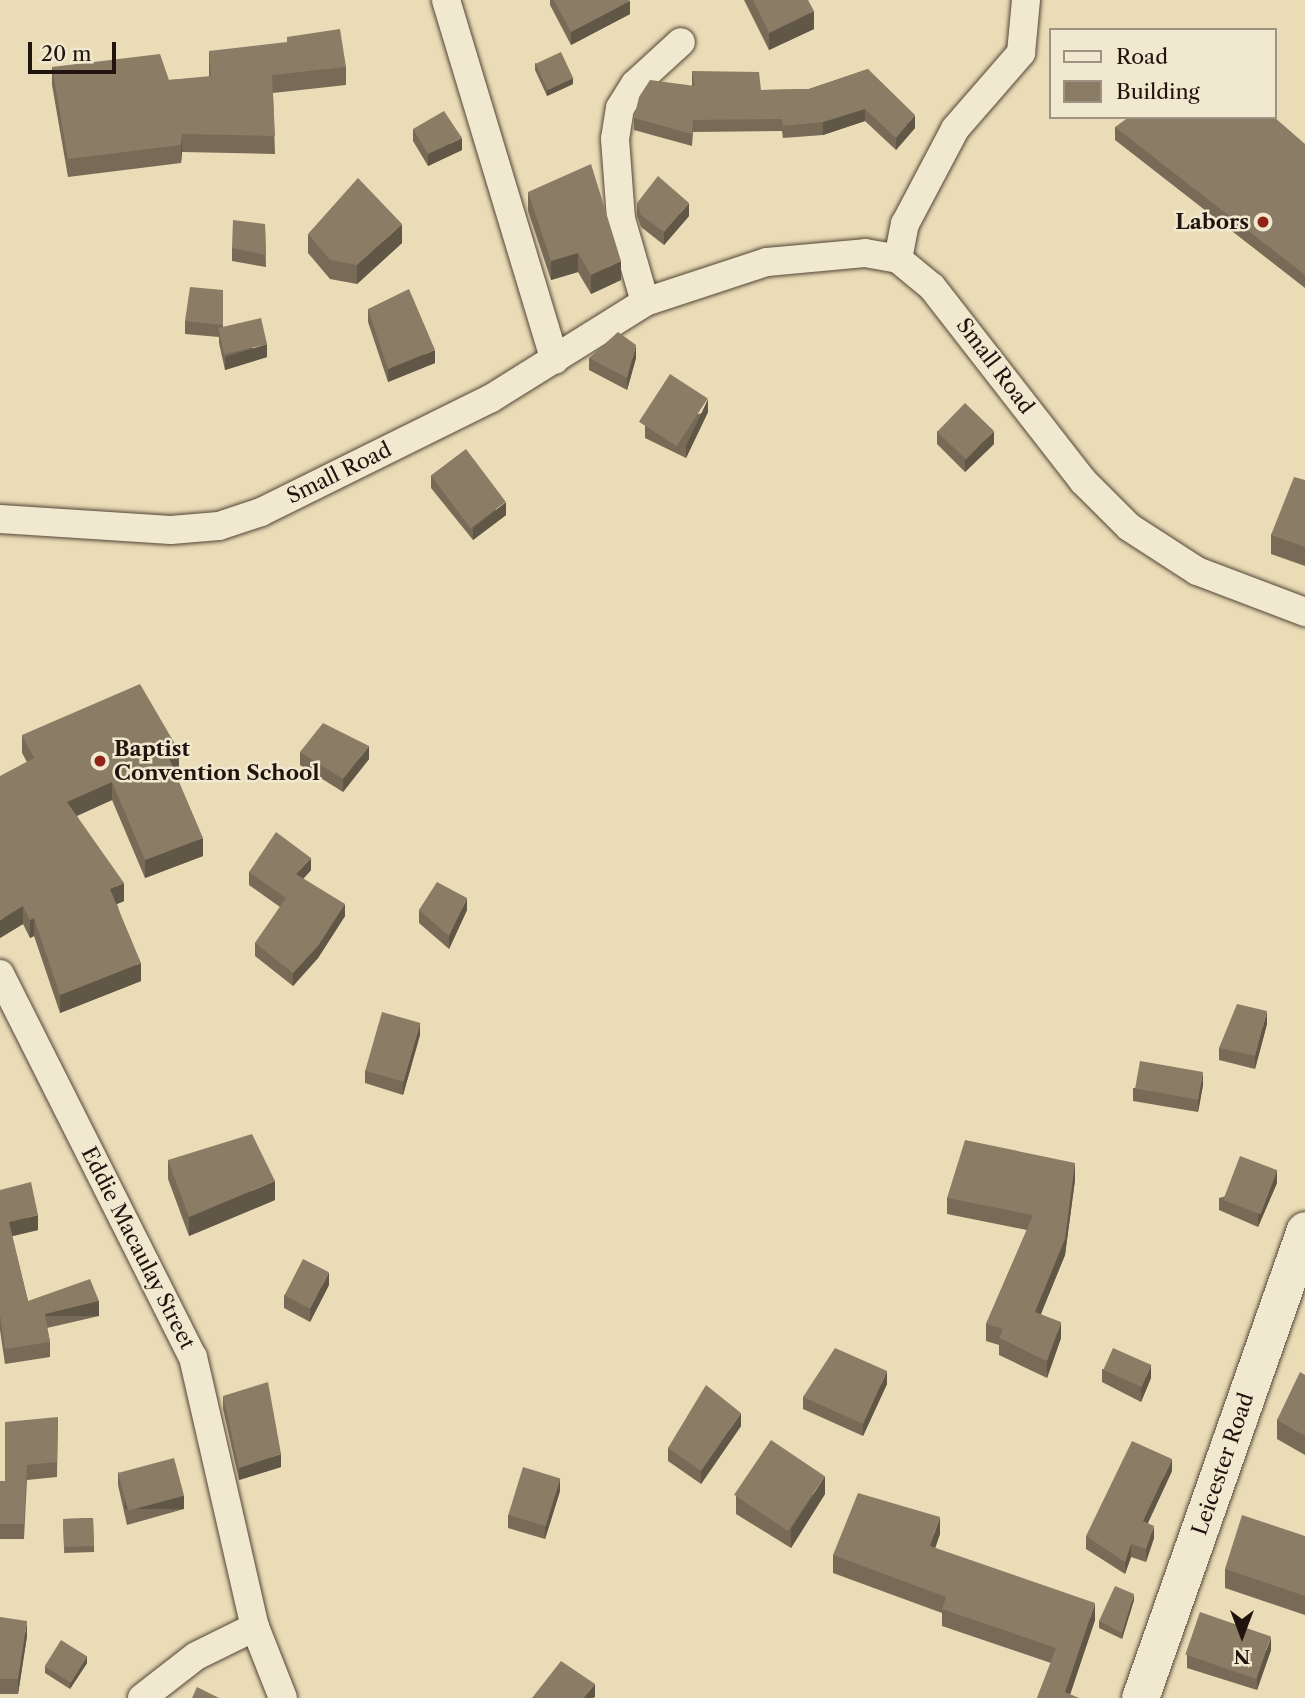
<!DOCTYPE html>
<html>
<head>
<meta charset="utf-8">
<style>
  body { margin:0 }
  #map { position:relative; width:1305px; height:1698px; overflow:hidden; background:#eadcb6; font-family:"Libre Caslon Text",serif }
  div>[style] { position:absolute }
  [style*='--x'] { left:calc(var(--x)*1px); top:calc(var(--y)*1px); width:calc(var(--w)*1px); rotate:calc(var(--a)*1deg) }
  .roads { filter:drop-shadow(0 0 2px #534537) drop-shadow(0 0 2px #534537) }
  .minor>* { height:28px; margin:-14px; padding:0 14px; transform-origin:14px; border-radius:14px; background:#f1e8d0 }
  .tertiary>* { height:37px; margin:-18.5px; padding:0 18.5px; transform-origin:18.5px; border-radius:18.5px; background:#f1e8d0 }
  .wall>* { inset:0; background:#776b57; transform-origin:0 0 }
  .shaded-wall>* { inset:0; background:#615747; transform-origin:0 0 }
  .building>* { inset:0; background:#8a7c65; transform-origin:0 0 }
  .dots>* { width:19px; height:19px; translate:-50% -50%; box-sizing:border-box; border:4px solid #f1e8d0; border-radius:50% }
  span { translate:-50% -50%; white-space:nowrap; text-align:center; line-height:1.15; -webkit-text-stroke:5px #f1e8d0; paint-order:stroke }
  .poi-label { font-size:21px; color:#21130d; font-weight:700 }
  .right { translate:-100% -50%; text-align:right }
  .left { translate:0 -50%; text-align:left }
  .street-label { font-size:21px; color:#21130d }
  .legend { position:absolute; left:1049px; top:28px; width:228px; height:91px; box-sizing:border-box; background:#f1e8d0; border:2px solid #9e9382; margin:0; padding:9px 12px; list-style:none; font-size:21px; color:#21130d }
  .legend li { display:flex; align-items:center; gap:14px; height:35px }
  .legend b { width:35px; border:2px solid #9e9382 }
  .north { position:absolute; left:1207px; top:1600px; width:70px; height:70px; -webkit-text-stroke:5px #f1e8d0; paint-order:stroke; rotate:180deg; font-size:19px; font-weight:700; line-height:28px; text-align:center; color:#21130d }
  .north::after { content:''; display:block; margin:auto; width:24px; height:32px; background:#21130d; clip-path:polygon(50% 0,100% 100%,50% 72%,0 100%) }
  .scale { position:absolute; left:28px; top:42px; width:88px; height:32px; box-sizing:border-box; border:4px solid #21130d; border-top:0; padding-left:9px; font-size:21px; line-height:24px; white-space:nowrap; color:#21130d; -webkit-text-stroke:5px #f1e8d0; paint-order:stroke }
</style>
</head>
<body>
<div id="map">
  <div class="roads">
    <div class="minor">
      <div style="--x:446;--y:0;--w:376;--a:73.2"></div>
      <div style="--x:898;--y:259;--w:36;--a:-79"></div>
      <div style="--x:905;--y:224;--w:107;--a:-62.2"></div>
      <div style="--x:955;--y:129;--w:101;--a:-49"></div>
      <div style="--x:1021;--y:53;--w:53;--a:-84.6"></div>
      <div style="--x:645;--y:302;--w:128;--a:-18.2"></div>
      <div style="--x:767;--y:262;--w:98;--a:-5.2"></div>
      <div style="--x:865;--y:253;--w:34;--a:10"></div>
      <div style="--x:898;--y:259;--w:44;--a:39.5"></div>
      <div style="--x:932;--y:287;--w:246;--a:52.1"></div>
      <div style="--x:1083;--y:481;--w:65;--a:45"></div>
      <div style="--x:1129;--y:527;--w:81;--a:32.9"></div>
      <div style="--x:1197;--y:571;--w:116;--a:20.8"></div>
      <div style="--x:0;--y:519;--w:171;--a:3.7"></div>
      <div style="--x:171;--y:530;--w:48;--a:-4.8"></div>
      <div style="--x:219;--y:526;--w:44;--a:-18.4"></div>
      <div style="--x:261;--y:512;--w:255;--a:-26.3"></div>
      <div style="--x:490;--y:399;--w:183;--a:-32"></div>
      <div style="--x:645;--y:302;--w:86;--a:-106.1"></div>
      <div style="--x:621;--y:219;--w:80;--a:-94.3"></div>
      <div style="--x:615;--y:139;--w:31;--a:-81"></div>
      <div style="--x:620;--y:108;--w:28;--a:-58"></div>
      <div style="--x:635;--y:84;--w:62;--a:-42.4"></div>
      <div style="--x:0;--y:974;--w:429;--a:63.3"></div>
      <div style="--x:193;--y:1357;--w:277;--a:77.1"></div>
      <div style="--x:255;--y:1627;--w:76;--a:68.5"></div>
      <div style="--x:142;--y:1698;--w:68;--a:-37.9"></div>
      <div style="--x:196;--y:1656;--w:66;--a:-26.2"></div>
    </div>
    <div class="tertiary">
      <div style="--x:1140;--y:1698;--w:496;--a:-70.6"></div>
    </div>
  </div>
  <div class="wall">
    <div style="clip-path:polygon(550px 0,629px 0,630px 14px,571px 45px,550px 5px)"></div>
    <div style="clip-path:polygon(744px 0,808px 0,814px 29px,769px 50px)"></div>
    <div style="clip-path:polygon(209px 51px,346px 67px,346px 85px,273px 93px,275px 154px,182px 152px,181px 163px,68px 177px,52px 85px,52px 67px,169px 80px,209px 77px)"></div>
    <div style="clip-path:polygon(535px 63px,573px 84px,547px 96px,535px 70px)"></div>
    <div style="clip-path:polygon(868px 69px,915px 128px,896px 150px,865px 121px,823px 135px,783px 138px,782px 131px,693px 132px,692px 146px,634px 130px,634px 118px,692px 86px,692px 71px,761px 90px,809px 89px)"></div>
    <div style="clip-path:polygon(1115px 127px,1305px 144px,1305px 288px,1115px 140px)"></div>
    <div style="clip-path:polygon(413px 129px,462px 150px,428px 166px,413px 141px)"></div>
    <div style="clip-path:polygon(528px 192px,621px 280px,591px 294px,578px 272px,551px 280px,528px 211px)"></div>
    <div style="clip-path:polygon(637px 203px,689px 216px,664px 245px,641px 227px,637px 216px)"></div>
    <div style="clip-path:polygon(265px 224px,266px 267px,232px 261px,232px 248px)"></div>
    <div style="clip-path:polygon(308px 234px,402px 243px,357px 284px,330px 279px,308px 253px)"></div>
    <div style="clip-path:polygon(223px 290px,223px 329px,267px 357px,225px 370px,219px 343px,219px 337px,185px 334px,185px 321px)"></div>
    <div style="clip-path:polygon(368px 309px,435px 363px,388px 382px,368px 322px)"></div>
    <div style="clip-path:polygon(589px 358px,636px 358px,627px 390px,589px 370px)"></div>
    <div style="clip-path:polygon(708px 412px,686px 458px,645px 438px,645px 425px)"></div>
    <div style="clip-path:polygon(937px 431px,994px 444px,965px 472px,937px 444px)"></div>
    <div style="clip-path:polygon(431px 475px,506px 515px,473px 540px,431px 488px)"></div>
    <div style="clip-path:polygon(1305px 480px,1305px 566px,1271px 554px,1271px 535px)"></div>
    <div style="clip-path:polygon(22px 735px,179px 769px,175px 771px,203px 856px,145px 878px,112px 800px,77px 816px,124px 901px,117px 904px,141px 981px,60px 1013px,34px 936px,30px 938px,23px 924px,0 938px,27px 762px,22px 753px)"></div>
    <div style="clip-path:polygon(300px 752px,369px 759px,343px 792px,300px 765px)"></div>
    <div style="clip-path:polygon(311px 870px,303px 879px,345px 916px,318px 958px,293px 986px,255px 956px,255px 943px,280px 907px,249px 885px,249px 872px)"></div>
    <div style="clip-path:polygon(419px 910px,467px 910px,449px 949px,419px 923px)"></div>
    <div style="clip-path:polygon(1267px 1024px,1255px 1069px,1219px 1060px,1219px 1048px)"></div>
    <div style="clip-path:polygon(420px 1035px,403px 1095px,365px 1083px,365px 1071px)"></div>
    <div style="clip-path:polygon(1203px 1085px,1198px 1112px,1133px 1101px,1133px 1088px)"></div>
    <div style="clip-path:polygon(168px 1160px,275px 1200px,189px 1236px,168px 1179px)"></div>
    <div style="clip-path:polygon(1075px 1180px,1065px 1255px,1041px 1314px,1061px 1338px,1047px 1378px,999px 1355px,999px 1345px,986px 1341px,986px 1324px,1027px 1230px,947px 1214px,947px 1198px)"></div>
    <div style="clip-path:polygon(1277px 1183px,1258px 1227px,1219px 1210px,1219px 1198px)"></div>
    <div style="clip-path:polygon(0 1190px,38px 1230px,12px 1236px,28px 1301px,99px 1316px,47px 1328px,50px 1342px,50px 1357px,5px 1364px,0 1330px)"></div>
    <div style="clip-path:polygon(329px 1285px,310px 1322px,284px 1308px,284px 1295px)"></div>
    <div style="clip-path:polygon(1102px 1369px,1151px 1378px,1141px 1402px,1102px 1382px)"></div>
    <div style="clip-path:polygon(1305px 1375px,1305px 1455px,1277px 1439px,1277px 1420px)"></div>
    <div style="clip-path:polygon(887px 1384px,863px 1436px,803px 1409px,803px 1397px)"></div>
    <div style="clip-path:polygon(223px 1396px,281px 1467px,239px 1480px,223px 1409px)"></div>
    <div style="clip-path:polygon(58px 1417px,57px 1477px,27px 1480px,24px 1539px,0 1539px,0 1481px,5px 1481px)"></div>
    <div style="clip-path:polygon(741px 1426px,701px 1484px,668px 1461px,668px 1448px)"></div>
    <div style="clip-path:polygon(1172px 1471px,1148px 1523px,1154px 1538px,1146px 1562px,1131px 1557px,1125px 1574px,1086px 1549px,1086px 1536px)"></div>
    <div style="clip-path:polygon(118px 1472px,184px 1509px,127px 1525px,118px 1485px)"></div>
    <div style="clip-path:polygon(560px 1491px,545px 1539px,508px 1528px,508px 1515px)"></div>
    <div style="clip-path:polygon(825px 1494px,791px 1548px,736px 1514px,736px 1496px)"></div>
    <div style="left:93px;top:1518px;width:34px;height:30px;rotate:88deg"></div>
    <div style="clip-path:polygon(940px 1534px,935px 1548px,1095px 1620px,1070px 1694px,1037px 1698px,1051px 1663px,942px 1626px,942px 1613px,833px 1573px,833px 1555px)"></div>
    <div style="clip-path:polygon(1305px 1536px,1305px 1615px,1225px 1588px,1225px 1569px)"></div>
    <div style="clip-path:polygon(1134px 1600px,1122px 1639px,1099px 1628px,1099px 1621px)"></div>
    <div style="clip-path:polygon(0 1617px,27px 1636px,18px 1694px,0 1694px)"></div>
    <div style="clip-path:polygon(1271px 1650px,1257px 1690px,1187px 1668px,1187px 1655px)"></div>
    <div style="clip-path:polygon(87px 1663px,70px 1689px,45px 1673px,45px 1667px)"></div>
  </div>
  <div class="shaded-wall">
    <div style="clip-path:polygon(630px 1px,630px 14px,571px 45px,571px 32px)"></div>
    <div style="clip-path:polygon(814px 11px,814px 29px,769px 50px,769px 33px)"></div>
    <div style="clip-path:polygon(573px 78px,573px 84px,547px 96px,547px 89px)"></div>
    <div style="clip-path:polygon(865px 109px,865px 121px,823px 135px,823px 122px)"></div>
    <div style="clip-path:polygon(915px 115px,915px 128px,896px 150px,896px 138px)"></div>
    <div style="clip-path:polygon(182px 134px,182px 152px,181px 163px,181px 145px)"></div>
    <div style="clip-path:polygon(462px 138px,462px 150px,428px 166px,428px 154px)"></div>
    <div style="clip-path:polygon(689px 203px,689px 216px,664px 245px,664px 232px)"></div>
    <div style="clip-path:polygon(402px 224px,402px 243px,357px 284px,357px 265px)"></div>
    <div style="clip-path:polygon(578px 253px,578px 272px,551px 280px,551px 261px)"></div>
    <div style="clip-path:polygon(621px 261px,621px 280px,591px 294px,591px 275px)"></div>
    <div style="clip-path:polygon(267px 344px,267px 357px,225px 370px,225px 357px)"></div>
    <div style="clip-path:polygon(636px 345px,636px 358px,627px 390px,627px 378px)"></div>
    <div style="clip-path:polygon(435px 350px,435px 363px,388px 382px,388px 369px)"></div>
    <div style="clip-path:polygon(708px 399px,708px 412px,686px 458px,686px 446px)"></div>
    <div style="clip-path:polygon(994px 431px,994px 444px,965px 472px,965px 459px)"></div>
    <div style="clip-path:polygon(506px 502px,506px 515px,473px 540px,473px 528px)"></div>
    <div style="clip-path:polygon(369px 746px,369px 759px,343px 792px,343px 779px)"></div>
    <div style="clip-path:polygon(179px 751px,179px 769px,168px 774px,168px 756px)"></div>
    <div style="clip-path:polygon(112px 782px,112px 800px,67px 820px,67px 802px)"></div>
    <div style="clip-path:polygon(203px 838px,203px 856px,145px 878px,145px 860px)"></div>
    <div style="clip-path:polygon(311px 858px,311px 870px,296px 887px,296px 874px)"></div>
    <div style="clip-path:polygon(124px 883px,124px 901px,110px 907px,110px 889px)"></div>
    <div style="clip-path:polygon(467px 898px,467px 910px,449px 949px,449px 936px)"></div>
    <div style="clip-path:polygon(345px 904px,345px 916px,318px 958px,293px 986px,293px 973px)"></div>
    <div style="clip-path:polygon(23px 906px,23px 924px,0 938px,0 920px)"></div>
    <div style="clip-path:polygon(34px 918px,34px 936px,30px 938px,30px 920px)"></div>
    <div style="clip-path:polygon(141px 963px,141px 981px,60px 1013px,60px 995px)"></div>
    <div style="clip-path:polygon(1267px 1011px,1267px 1024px,1255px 1069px,1255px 1056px)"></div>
    <div style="clip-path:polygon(420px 1023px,420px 1035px,403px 1095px,403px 1082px)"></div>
    <div style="clip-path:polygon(1203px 1072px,1203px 1085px,1198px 1112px,1198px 1099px)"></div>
    <div style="clip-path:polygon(1075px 1163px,1075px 1180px,1065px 1255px,1035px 1328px,1035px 1312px)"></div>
    <div style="clip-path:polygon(1277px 1170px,1277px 1183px,1258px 1227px,1258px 1214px)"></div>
    <div style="clip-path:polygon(275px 1181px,275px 1200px,189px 1236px,189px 1217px)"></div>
    <div style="clip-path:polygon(38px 1215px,38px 1230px,9px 1237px,9px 1222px)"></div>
    <div style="clip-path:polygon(329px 1272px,329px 1285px,310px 1322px,310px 1309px)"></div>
    <div style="left:99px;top:1301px;width:15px;height:56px;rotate:90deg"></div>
    <div style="clip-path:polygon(1061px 1322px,1061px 1338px,1047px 1378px,1047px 1361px)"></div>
    <div style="clip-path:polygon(1151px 1365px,1151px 1378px,1141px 1402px,1141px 1389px)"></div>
    <div style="clip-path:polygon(887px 1371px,887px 1384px,863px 1436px,863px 1424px)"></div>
    <div style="clip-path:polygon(741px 1413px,741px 1426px,701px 1484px,701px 1471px)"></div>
    <div style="clip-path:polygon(281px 1454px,281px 1467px,239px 1480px,239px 1468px)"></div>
    <div style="clip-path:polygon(1172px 1459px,1172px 1471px,1143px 1533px,1143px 1521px)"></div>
    <div style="clip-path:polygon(825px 1476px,825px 1494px,791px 1548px,791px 1529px)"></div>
    <div style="clip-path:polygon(560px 1478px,560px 1491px,545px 1539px,545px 1527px)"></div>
    <div style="left:184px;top:1496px;width:13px;height:59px;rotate:90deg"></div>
    <div style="clip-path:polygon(940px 1517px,940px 1534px,930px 1563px,930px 1546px)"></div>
    <div style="clip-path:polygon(1154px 1526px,1154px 1538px,1146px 1562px,1146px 1549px)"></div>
    <div style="clip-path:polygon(1131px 1544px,1131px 1557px,1125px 1574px,1125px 1562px)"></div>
    <div style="clip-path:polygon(1134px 1594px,1134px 1600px,1122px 1639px,1122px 1633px)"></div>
    <div style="clip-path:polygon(1095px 1603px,1095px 1620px,1069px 1698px,1065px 1692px)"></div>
    <div style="clip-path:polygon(27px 1621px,27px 1636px,18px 1694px,18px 1679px)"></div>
    <div style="clip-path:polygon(1271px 1637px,1271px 1650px,1257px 1690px,1257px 1677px)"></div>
    <div style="clip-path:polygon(87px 1656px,87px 1663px,70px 1689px,70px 1683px)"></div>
    <div style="clip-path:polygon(595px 1684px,595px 1697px,593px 1698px,583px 1698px)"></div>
  </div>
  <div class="building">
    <div style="clip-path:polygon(554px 0,629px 0,630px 1px,571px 32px)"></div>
    <div style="clip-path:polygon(753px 0,808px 0,814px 11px,769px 33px)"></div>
    <div style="clip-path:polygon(340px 29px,346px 67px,272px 75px,275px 136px,182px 134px,181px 145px,68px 159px,52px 67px,160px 54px,169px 80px,211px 76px,209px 51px,287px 42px,287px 37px)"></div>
    <div style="left:561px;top:52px;width:29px;height:28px;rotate:65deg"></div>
    <div style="clip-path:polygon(868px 69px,915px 115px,896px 138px,865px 109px,823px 122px,783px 126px,782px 119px,693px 120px,692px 134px,634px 118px,639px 97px,650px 80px,695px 86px,692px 71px,759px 72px,761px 90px,809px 89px)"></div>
    <div style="clip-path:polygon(444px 111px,462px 138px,428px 154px,413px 129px)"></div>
    <div style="clip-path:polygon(1129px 117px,1274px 117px,1305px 144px,1305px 275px,1115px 127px)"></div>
    <div style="clip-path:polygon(591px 164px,621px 261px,591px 275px,578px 253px,551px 261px,528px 192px)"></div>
    <div style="clip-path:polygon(658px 176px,689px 203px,664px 232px,641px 215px,637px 203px)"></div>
    <div style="clip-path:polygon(358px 178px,402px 224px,357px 265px,330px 260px,308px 234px)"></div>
    <div style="clip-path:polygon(233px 220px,265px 224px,266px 255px,232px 248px)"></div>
    <div style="clip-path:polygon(190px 287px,223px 290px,223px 325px,185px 321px)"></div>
    <div style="clip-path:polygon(409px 289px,435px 350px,388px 369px,368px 309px)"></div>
    <div style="left:261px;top:318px;width:27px;height:44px;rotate:77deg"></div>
    <div style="clip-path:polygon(618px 332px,636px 345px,627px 378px,589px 358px)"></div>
    <div style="left:670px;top:374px;width:45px;height:57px;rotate:33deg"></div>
    <div style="left:965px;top:403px;width:40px;height:40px;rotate:44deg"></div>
    <div style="left:466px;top:449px;width:66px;height:44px;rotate:53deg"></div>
    <div style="clip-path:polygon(1294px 477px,1305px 480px,1305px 547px,1271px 535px)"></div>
    <div style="clip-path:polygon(140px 684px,179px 751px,168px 756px,203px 838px,145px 860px,112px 782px,67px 802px,124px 883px,110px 889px,141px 963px,60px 995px,34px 918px,30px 920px,23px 906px,0 920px,0 776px,34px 758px,22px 735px)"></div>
    <div style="clip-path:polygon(323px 723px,369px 746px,343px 779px,300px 752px)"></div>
    <div style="clip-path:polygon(276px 832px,311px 858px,296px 874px,345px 904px,318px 946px,293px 973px,255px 943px,286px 898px,249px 872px)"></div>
    <div style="clip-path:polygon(437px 882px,467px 898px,449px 936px,419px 910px)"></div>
    <div style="clip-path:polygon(1237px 1004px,1267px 1011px,1255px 1056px,1219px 1048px)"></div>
    <div style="left:382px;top:1012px;width:40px;height:61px;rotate:16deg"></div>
    <div style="left:1140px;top:1061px;width:64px;height:28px;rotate:10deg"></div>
    <div style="clip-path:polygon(252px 1134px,275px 1181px,189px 1217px,168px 1160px)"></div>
    <div style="clip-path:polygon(965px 1140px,1075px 1163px,1065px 1239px,1035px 1312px,1061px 1322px,1047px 1361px,999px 1338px,1003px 1329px,986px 1324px,1033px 1215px,947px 1198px)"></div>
    <div style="left:1240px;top:1156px;width:40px;height:47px;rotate:21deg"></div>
    <div style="clip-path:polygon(31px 1182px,38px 1215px,9px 1222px,28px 1301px,90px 1279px,99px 1301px,45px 1314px,50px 1342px,5px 1349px,0 1315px,0 1190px)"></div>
    <div style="left:303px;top:1259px;width:29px;height:41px;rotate:27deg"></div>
    <div style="clip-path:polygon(835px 1348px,887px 1371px,863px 1424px,803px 1397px)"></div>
    <div style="left:1113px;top:1348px;width:42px;height:24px;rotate:24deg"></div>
    <div style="clip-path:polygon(1300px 1372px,1305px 1375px,1305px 1436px,1277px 1420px)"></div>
    <div style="clip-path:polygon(268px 1382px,281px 1454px,239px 1468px,223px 1396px)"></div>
    <div style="clip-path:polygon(706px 1385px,741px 1413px,701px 1471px,668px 1448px)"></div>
    <div style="clip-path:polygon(58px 1417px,57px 1462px,27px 1465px,24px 1524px,0 1524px,0 1481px,5px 1481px,5px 1422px)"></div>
    <div style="left:771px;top:1440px;width:65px;height:66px;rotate:34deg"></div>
    <div style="clip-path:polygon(1132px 1441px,1172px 1459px,1143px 1521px,1154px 1526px,1146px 1549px,1131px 1544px,1125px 1562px,1086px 1536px)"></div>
    <div style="left:174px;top:1458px;width:39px;height:58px;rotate:75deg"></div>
    <div style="left:523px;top:1467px;width:39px;height:50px;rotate:17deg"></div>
    <div style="clip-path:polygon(858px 1493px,940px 1517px,930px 1546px,1095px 1603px,1065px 1692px,1079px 1698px,1037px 1698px,1056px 1648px,942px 1609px,946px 1597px,833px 1555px)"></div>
    <div style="clip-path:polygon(1242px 1515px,1305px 1536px,1305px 1596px,1225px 1569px)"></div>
    <div style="left:93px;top:1518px;width:28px;height:30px;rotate:88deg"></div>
    <div style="clip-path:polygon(1115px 1586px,1134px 1594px,1122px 1633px,1099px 1621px)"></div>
    <div style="left:1200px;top:1612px;width:75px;height:45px;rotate:19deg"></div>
    <div style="clip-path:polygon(0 1617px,27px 1621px,18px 1679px,0 1679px)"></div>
    <div style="left:61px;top:1640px;width:31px;height:31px;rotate:32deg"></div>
    <div style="clip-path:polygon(561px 1661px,595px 1684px,583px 1698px,532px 1698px)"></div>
    <div style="clip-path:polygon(197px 1687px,219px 1698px,192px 1698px)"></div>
  </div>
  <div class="dots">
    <div style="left:1263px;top:222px;background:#8f2418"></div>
    <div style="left:100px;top:761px;background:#8f2418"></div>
  </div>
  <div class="poi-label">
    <span class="right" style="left:1249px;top:222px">Labors</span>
    <span class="left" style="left:114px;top:761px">Baptist<br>Convention School</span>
  </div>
  <div class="street-label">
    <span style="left:995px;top:366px;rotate:53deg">Small Road</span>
    <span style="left:339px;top:473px;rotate:-26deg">Small Road</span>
    <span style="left:138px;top:1248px;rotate:63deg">Eddie Macaulay Street</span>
    <span style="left:1223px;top:1464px;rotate:-71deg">Leicester Road</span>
  </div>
  <ul class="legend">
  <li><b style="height:9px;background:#f1e8d0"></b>Road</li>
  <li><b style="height:19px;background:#8a7c65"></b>Building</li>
  </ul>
  <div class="north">N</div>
  <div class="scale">20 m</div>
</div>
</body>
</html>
